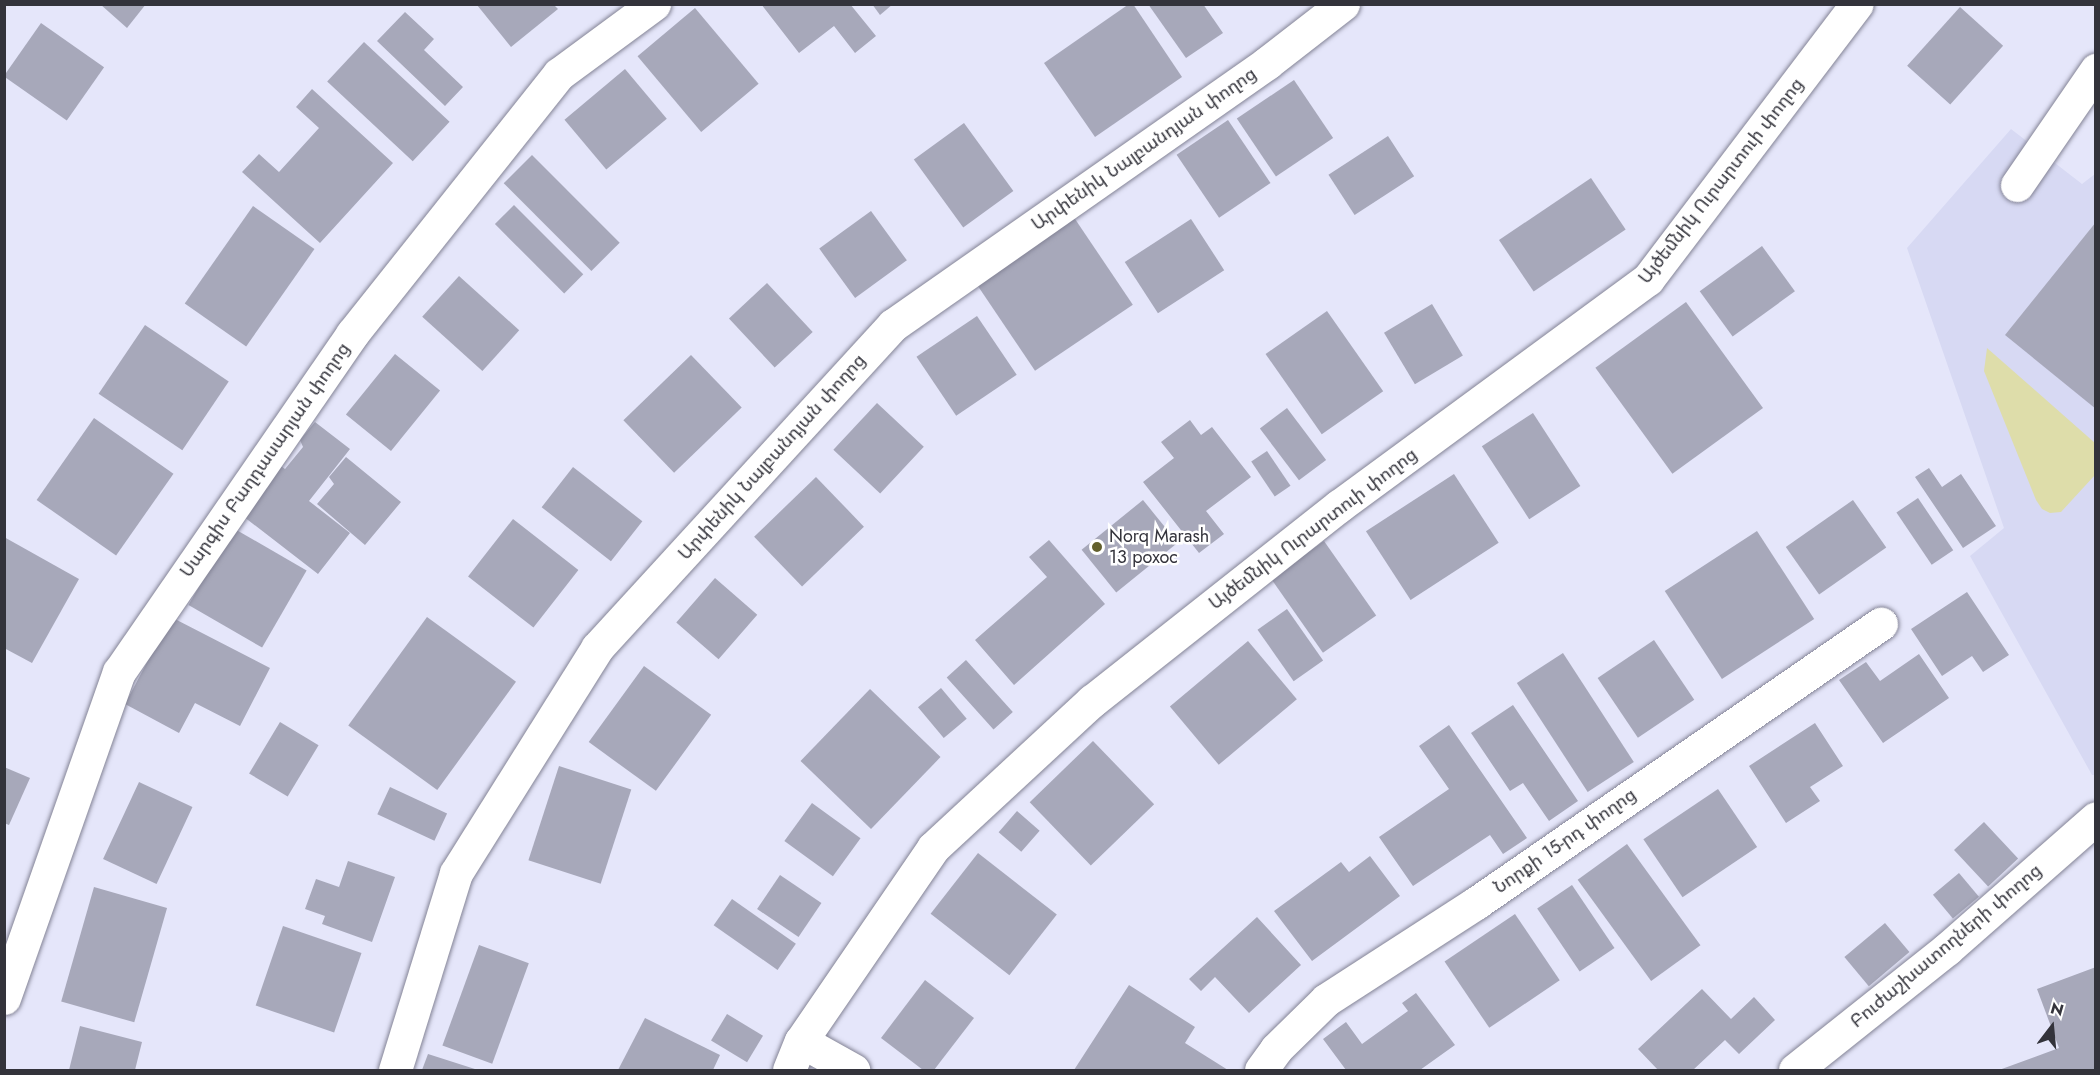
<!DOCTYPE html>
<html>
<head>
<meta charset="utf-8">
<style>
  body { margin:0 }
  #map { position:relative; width:2100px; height:1075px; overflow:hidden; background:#e5e6fa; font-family:Jost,"Noto Sans Armenian",sans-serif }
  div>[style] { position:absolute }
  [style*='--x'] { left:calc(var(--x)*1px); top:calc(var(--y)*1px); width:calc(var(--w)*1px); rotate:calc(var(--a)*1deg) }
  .built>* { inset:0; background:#d7d9f3 }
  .green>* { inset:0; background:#deddaa }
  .building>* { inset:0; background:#a7a8ba; transform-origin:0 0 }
  .roads { filter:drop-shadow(0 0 2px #838395) drop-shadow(0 0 2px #838395) }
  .minor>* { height:33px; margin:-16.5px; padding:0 16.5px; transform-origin:16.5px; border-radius:16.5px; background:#fff }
  .dots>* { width:16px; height:16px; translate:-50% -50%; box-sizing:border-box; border:3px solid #fff; border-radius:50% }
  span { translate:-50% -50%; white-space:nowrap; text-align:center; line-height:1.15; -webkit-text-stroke:5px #fff; paint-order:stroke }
  .street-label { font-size:18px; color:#33333b }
  .poi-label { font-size:18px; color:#33333b }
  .left { translate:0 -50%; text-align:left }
  .frame { position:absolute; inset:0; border:6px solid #33333b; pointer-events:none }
  .north { position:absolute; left:2022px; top:997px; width:60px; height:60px; -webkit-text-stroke:4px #fff; paint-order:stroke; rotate:16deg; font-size:16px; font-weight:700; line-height:24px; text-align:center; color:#33333b }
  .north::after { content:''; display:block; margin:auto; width:21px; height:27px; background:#33333b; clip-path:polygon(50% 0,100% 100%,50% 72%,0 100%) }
</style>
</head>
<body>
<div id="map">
  <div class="built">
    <div style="clip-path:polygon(2011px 129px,2082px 184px,2095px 174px,2095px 775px,2092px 775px,1970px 556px,2004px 528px,1907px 248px)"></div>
  </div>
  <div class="green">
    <div style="clip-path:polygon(1987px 348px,2095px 443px,2095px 475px,2061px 512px,2050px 513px,2042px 509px,2036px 500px,1984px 371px)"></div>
  </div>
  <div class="building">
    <div style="clip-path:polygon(100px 4px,146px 4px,127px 28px)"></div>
    <div style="clip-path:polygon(761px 4px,850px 4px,876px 36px,855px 53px,834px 26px,799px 53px)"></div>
    <div style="clip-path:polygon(872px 4px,893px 4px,880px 15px)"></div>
    <div style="clip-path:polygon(1129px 4px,1133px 4px,1182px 77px,1095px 137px,1044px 63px)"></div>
    <div style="clip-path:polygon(1148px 4px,1203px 4px,1223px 33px,1186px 58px)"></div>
    <div style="clip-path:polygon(477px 5px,554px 5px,558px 9px,511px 47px)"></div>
    <div style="left:1960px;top:7px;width:58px;height:79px;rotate:42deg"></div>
    <div style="left:695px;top:8px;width:99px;height:75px;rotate:50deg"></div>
    <div style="clip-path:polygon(405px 12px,434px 39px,424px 50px,463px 87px,445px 106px,377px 41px)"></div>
    <div style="left:41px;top:23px;width:77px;height:65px;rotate:35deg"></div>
    <div style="left:364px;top:42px;width:117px;height:54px;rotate:43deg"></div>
    <div style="left:625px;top:69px;width:65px;height:79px;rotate:50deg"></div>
    <div style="left:1294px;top:80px;width:70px;height:69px;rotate:56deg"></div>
    <div style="clip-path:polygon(312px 89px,393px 163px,320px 243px,242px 172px,259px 154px,279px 172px,319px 128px,296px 107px)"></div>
    <div style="left:1228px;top:120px;width:76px;height:62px;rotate:56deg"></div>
    <div style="left:964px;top:123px;width:84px;height:62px;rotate:54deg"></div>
    <div style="left:1388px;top:136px;width:48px;height:71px;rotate:57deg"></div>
    <div style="left:532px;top:155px;width:124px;height:40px;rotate:45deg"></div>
    <div style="left:1591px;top:178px;width:62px;height:111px;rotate:56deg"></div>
    <div style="left:514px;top:205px;width:98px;height:27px;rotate:45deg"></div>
    <div style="left:253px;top:206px;width:75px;height:119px;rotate:35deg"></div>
    <div style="left:871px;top:211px;width:61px;height:64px;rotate:54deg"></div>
    <div style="left:1073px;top:216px;width:107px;height:118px;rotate:56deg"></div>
    <div style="left:1191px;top:219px;width:61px;height:79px;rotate:57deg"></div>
    <div style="clip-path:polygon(2096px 222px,2096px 409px,2005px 335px)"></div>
    <div style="left:1762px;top:246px;width:56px;height:77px;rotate:54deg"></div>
    <div style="left:459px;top:276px;width:81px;height:55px;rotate:42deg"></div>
    <div style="left:767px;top:283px;width:67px;height:52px;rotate:47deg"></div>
    <div style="left:1686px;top:302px;width:131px;height:112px;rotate:54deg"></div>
    <div style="left:1432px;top:304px;width:60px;height:56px;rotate:59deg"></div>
    <div style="left:1327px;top:311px;width:98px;height:75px;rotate:55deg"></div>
    <div style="left:977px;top:316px;width:71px;height:73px;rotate:56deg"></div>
    <div style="left:145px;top:325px;width:101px;height:83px;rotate:34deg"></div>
    <div style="left:395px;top:354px;width:58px;height:78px;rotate:39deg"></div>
    <div style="left:691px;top:355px;width:73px;height:94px;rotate:46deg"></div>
    <div style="left:877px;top:403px;width:64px;height:64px;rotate:43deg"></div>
    <div style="left:1287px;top:408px;width:65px;height:34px;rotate:53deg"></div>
    <div style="left:1533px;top:413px;width:87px;height:61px;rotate:57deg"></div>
    <div style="left:94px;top:418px;width:97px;height:100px;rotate:35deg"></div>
    <div style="clip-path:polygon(1190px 420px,1201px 435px,1212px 427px,1251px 477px,1206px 511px,1224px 534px,1199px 553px,1143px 482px,1174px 458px,1161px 442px)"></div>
    <div style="clip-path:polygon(315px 422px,350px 449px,309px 501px,350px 533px,318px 574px,239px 513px,277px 463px,285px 469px,303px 447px,300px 440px)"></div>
    <div style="left:1267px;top:451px;width:42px;height:19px;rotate:56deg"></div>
    <div style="clip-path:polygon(346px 457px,401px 502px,365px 545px,317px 504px,334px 484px,329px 477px)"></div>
    <div style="left:573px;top:467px;width:88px;height:51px;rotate:38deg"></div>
    <div style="clip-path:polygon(1929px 468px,1942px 487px,1961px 474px,1996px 526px,1963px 548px,1915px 477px)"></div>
    <div style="left:1454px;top:474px;width:82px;height:105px;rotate:57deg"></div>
    <div style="left:816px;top:477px;width:69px;height:86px;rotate:46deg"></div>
    <div style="left:1918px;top:498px;width:63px;height:26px;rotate:56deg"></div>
    <div style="left:1143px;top:500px;width:55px;height:79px;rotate:51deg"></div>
    <div style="left:1853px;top:500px;width:58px;height:82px;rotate:55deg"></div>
    <div style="left:513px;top:519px;width:83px;height:73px;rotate:38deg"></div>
    <div style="left:233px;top:528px;width:85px;height:89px;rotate:30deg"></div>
    <div style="left:1757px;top:531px;width:105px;height:110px;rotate:57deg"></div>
    <div style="clip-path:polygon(4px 537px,79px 579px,32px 663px,4px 648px)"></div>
    <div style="clip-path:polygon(1049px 540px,1105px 604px,1014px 685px,975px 640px,1047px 577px,1029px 557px)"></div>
    <div style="left:1324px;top:541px;width:91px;height:65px;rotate:55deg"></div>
    <div style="left:715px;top:578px;width:56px;height:59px;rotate:41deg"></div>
    <div style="clip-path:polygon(1967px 592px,2009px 655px,1983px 672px,1972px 656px,1942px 676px,1911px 629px)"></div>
    <div style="left:1287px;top:609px;width:63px;height:36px;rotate:55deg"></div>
    <div style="clip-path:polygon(171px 617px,270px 668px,240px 726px,195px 703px,179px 733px,125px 704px)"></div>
    <div style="left:427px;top:617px;width:110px;height:134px;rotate:36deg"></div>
    <div style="left:1654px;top:640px;width:72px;height:68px;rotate:56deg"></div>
    <div style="left:1248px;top:641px;width:76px;height:102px;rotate:50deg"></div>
    <div style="left:1563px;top:653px;width:130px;height:55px;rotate:57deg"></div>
    <div style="clip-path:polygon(1919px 654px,1949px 698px,1883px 743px,1839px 680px,1866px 662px,1880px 681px)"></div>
    <div style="left:966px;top:660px;width:70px;height:26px;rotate:48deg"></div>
    <div style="left:644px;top:666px;width:83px;height:94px;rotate:36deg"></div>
    <div style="left:941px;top:688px;width:40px;height:30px;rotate:50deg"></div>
    <div style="left:870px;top:689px;width:98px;height:100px;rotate:44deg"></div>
    <div style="clip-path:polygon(1513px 705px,1578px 801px,1549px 821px,1523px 783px,1510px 791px,1471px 733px)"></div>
    <div style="left:280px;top:722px;width:45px;height:60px;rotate:31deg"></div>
    <div style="clip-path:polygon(1815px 723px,1843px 766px,1810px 787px,1820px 801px,1786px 823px,1749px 766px)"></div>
    <div style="clip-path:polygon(1449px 725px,1527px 838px,1503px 854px,1490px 835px,1413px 886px,1379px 837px,1449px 789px,1419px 746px)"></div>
    <div style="left:1093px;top:741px;width:88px;height:88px;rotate:46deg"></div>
    <div style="left:559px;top:766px;width:76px;height:99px;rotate:18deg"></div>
    <div style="clip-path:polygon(4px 767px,30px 778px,9px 825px,4px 823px)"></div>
    <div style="left:139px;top:782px;width:59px;height:85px;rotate:25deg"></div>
    <div style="left:390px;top:787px;width:63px;height:30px;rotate:25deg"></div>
    <div style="left:1718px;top:789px;width:70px;height:90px;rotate:56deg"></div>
    <div style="left:812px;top:803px;width:60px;height:47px;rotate:36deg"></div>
    <div style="left:1017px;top:811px;width:30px;height:28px;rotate:41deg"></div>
    <div style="left:1984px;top:822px;width:50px;height:41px;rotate:47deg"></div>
    <div style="left:1627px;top:844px;width:125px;height:61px;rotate:54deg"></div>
    <div style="left:978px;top:853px;width:100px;height:77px;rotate:38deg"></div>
    <div style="clip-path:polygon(1370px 856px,1400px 896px,1312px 961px,1274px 911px,1341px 862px,1349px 872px)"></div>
    <div style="clip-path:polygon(348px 861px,395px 877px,372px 942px,322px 924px,325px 916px,305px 909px,316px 879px,339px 887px)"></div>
    <div style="left:1959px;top:873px;width:31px;height:34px;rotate:50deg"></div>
    <div style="left:780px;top:875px;width:50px;height:41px;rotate:34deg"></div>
    <div style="left:1572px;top:885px;width:76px;height:42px;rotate:56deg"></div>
    <div style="left:94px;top:887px;width:76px;height:119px;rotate:16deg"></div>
    <div style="left:732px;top:899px;width:78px;height:32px;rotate:35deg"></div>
    <div style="left:1515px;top:914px;width:80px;height:85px;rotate:56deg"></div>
    <div style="clip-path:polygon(1257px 917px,1301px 965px,1249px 1013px,1215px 977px,1201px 991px,1189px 979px)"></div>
    <div style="left:1885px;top:923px;width:38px;height:53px;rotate:50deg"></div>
    <div style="left:283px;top:926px;width:83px;height:84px;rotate:19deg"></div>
    <div style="left:479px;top:945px;width:53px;height:107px;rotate:20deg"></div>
    <div style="clip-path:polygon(2096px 967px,2096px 1070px,1999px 1070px,2059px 1048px,2037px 989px)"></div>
    <div style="clip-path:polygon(925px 980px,974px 1018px,934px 1070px,923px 1070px,881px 1038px)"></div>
    <div style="clip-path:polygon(1129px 985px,1195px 1027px,1185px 1043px,1228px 1070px,1074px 1070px)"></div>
    <div style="clip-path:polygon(1702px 989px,1731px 1019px,1754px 997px,1775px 1020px,1739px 1054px,1725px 1040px,1693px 1070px,1658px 1070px,1638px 1049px)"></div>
    <div style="clip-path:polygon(1416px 993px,1455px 1045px,1420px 1070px,1346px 1070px,1323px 1039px,1346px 1022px,1362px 1044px,1408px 1011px,1402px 1003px)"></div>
    <div style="left:727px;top:1014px;width:42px;height:31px;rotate:31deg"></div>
    <div style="clip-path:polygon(645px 1018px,720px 1055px,713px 1070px,618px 1070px)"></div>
    <div style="clip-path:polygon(80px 1026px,142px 1042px,135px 1070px,69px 1070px)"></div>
    <div style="clip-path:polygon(428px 1054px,478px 1070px,422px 1070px)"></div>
  </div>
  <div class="roads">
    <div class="minor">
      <div style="--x:2017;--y:185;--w:140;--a:-55.5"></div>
      <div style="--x:4;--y:998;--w:346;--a:-70.6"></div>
      <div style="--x:119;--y:672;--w:411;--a:-55.4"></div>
      <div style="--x:352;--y:334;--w:332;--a:-51.5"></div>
      <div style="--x:559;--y:74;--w:118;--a:-36.4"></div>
      <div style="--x:801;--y:1041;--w:60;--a:29.1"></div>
      <div style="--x:395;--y:1070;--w:206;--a:-72.8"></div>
      <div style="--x:456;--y:873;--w:266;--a:-57.9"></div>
      <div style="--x:597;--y:648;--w:438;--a:-47.5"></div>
      <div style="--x:893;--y:325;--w:457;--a:-35"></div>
      <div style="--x:1267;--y:63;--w:96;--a:-37.8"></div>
      <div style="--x:789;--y:1070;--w:31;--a:-68"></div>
      <div style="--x:801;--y:1041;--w:234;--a:-55.6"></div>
      <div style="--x:933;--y:848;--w:217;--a:-42.8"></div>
      <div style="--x:1092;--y:701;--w:315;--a:-38.3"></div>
      <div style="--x:1339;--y:506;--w:383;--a:-36.3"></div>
      <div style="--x:1648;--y:279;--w:345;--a:-52.8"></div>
      <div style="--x:1261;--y:1070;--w:26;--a:-54"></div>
      <div style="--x:1276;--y:1049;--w:70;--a:-44.4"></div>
      <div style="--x:1326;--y:1000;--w:179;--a:-32.9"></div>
      <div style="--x:1476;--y:903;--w:492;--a:-34.6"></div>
      <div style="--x:1795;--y:1070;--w:194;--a:-38.5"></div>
      <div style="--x:1947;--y:949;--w:198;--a:-41.3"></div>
    </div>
  </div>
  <div class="dots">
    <div style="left:1097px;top:547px;background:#625f2c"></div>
  </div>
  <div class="street-label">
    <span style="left:1144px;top:149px;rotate:-35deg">Արփենիկ Նալբանդյան փողոց</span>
    <span style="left:1721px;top:181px;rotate:-52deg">Այծեմնիկ Ուրարտուի փողոց</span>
    <span style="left:772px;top:457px;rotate:-48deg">Արփենիկ Նալբանդյան փողոց</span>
    <span style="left:265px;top:460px;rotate:-55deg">Սարգիս Բաղդասարյան փողոց</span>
    <span style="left:1313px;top:529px;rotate:-37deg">Այծեմնիկ Ուրարտուի փողոց</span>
    <span style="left:1565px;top:841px;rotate:-35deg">Նորքի 15-րդ փողոց</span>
    <span style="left:1946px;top:946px;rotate:-40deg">Բուժաշխատողների փողոց</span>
  </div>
  <div class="poi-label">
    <span class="left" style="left:1109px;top:547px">Norq Marash<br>13 poxoc</span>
  </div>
  <div class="frame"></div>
  <div class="north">N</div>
</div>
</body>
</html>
